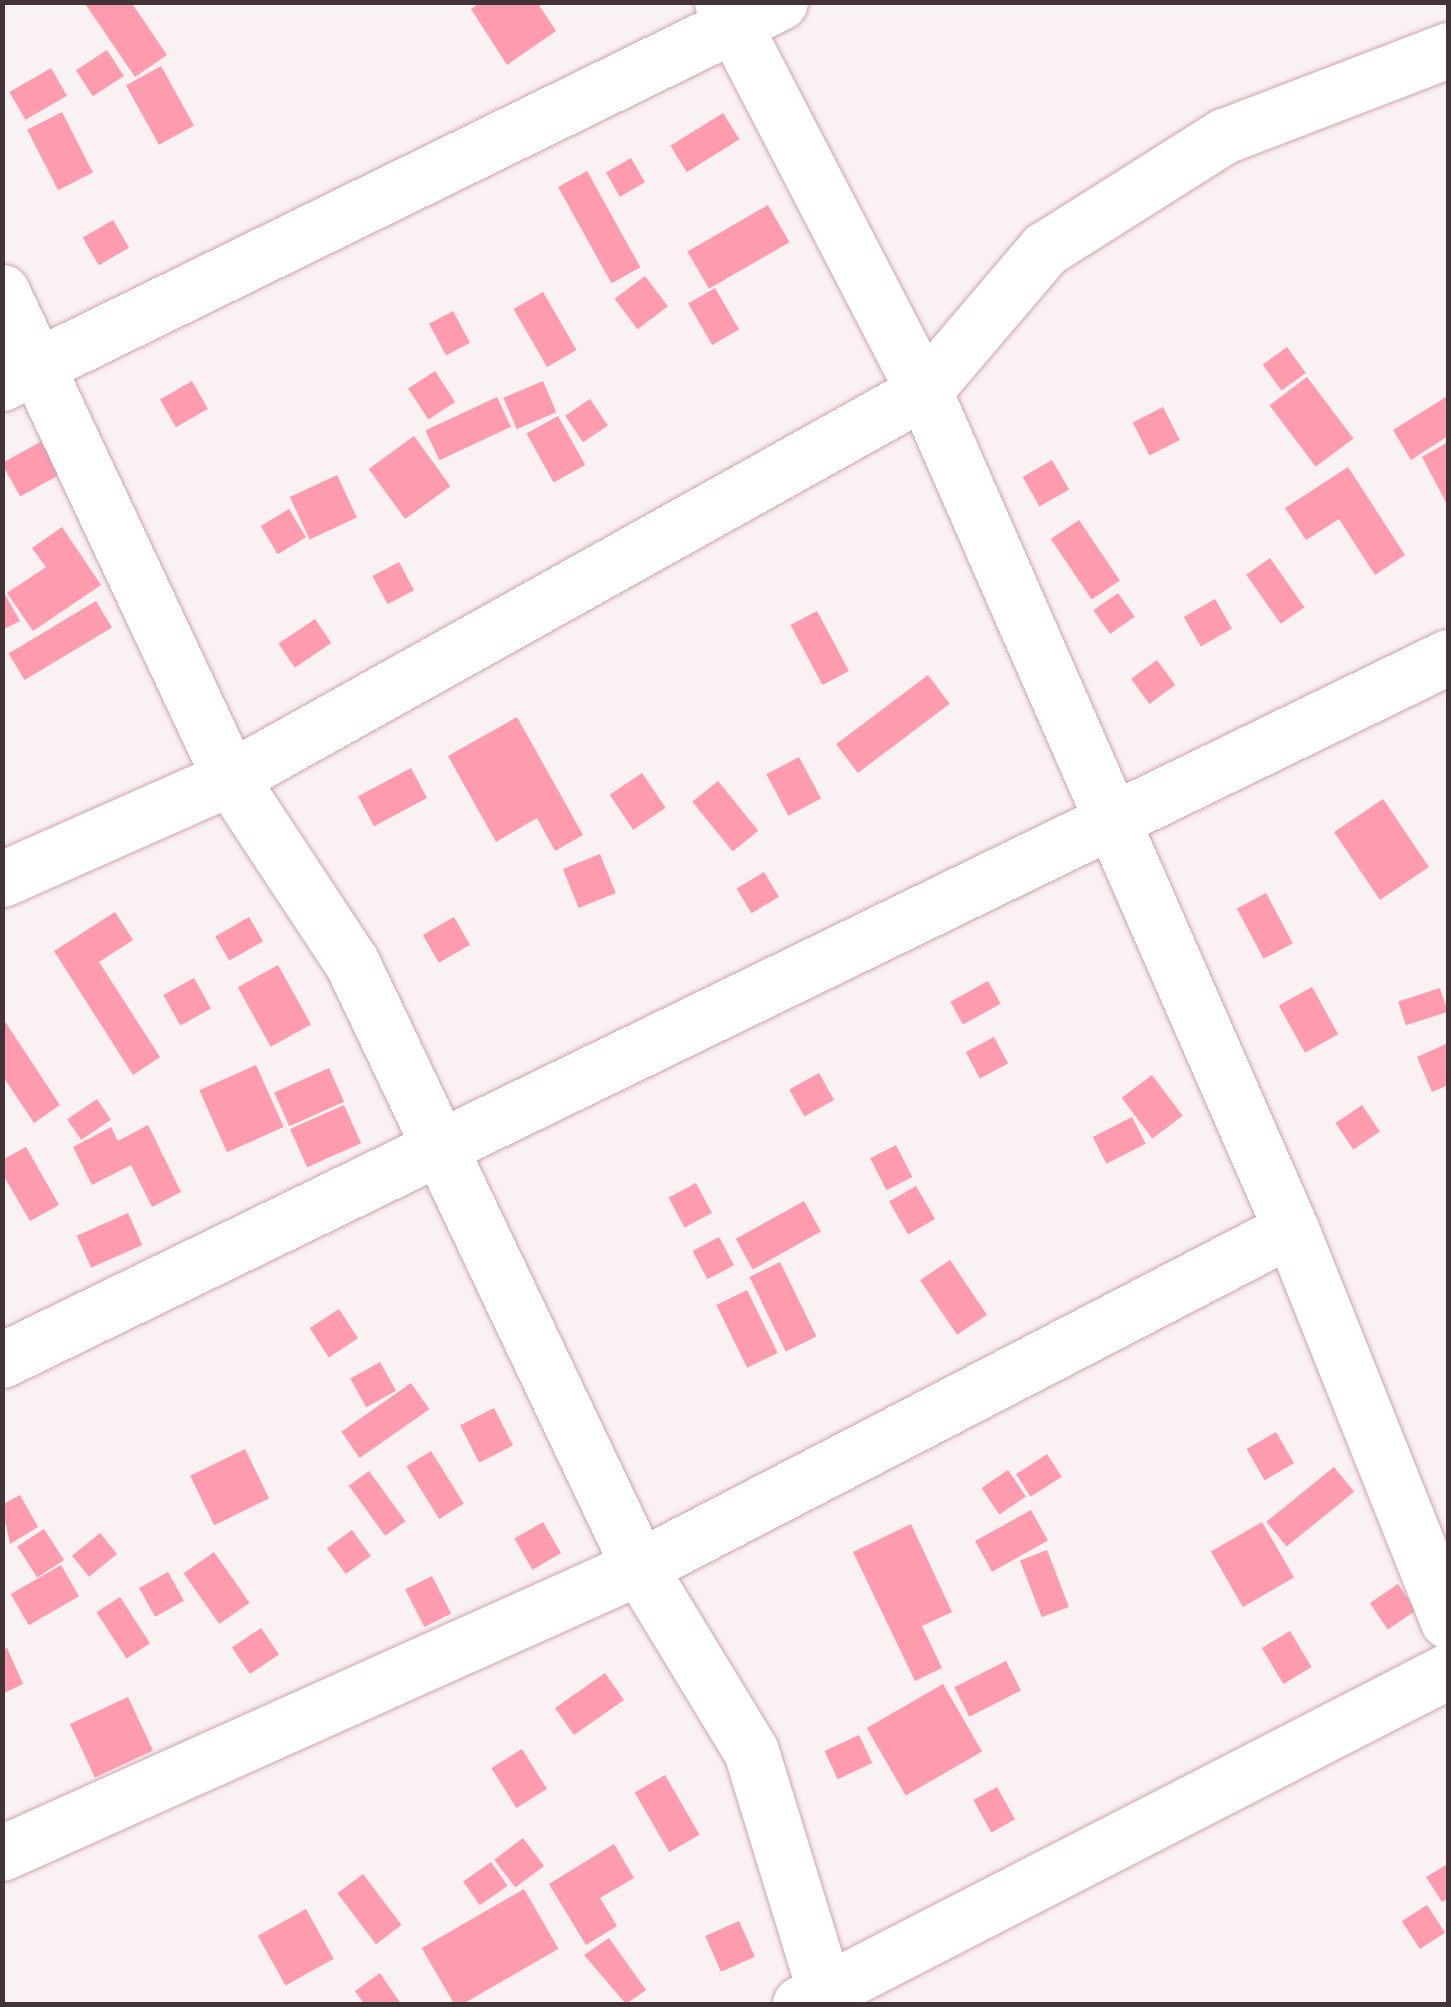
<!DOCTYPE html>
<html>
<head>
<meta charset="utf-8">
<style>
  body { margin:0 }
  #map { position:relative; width:1451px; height:2007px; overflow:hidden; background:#faf1f2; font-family:"Titillium Web",sans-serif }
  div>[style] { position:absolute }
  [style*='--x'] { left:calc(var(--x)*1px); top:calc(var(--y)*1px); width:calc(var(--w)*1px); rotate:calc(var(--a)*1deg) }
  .building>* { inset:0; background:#ff9baf; transform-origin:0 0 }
  .roads { filter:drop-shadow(0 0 2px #cda5ac) drop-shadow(0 0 2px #cda5ac) }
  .minor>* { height:55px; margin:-27.5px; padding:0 27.5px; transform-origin:27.5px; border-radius:27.5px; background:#fff }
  span { translate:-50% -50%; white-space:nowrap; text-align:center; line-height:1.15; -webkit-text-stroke:8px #fff; paint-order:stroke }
  .frame { position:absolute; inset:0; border:5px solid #433336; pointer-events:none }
</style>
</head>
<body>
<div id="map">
  <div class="building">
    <div style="clip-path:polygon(84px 2px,131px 2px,167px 55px,135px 77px)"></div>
    <div style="clip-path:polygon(481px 2px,537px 2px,556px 31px,507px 65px,471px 9px)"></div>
    <div style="left:107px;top:50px;width:31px;height:37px;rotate:57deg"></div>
    <div style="left:161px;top:66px;width:68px;height:40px;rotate:61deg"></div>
    <div style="left:51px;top:68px;width:32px;height:48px;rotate:60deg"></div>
    <div style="left:62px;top:112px;width:68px;height:39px;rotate:63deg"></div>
    <div style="left:723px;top:113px;width:31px;height:62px;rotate:58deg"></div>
    <div style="left:631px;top:158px;width:28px;height:29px;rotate:60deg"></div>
    <div style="left:587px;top:171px;width:110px;height:33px;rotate:61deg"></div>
    <div style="left:768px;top:205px;width:43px;height:93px;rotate:60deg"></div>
    <div style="left:113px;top:220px;width:32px;height:35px;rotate:60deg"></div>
    <div style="left:645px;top:276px;width:38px;height:38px;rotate:53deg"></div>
    <div style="left:715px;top:288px;width:48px;height:31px;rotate:60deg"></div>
    <div style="left:543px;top:292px;width:67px;height:34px;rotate:60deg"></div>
    <div style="left:453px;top:311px;width:36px;height:27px;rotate:62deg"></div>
    <div style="left:1287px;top:347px;width:32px;height:30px;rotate:54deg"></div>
    <div style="left:435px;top:371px;width:37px;height:32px;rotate:57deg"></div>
    <div style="left:1307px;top:377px;width:77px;height:47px;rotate:53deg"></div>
    <div style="left:192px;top:381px;width:32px;height:37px;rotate:60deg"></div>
    <div style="left:543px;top:381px;width:34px;height:43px;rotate:67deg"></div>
    <div style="left:497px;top:397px;width:33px;height:79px;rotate:65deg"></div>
    <div style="clip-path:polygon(1446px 397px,1448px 436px,1411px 460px,1393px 430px)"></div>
    <div style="left:590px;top:399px;width:32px;height:30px;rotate:56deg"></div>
    <div style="left:1163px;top:407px;width:37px;height:34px;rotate:63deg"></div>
    <div style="left:558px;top:416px;width:56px;height:36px;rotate:61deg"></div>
    <div style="left:414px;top:436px;width:62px;height:56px;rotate:54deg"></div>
    <div style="left:42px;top:441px;width:38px;height:46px;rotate:61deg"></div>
    <div style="clip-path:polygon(1448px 442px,1448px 506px,1422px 457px)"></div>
    <div style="left:1052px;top:460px;width:34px;height:34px;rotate:60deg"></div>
    <div style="clip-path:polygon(1348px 467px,1405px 555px,1375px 575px,1339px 519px,1306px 540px,1285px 508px)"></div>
    <div style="left:337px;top:475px;width:47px;height:52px;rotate:65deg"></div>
    <div style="left:289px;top:509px;width:33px;height:33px;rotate:59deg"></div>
    <div style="left:1079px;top:520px;width:73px;height:34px;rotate:56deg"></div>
    <div style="clip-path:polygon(62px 527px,101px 585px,33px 631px,7px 593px,46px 567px,32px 548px)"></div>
    <div style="left:1270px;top:558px;width:60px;height:29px;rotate:55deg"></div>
    <div style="left:399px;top:562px;width:32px;height:30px;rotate:62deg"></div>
    <div style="clip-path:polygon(2px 589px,20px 621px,2px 630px)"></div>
    <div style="left:1118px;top:593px;width:29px;height:30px;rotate:55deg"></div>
    <div style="left:1215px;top:599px;width:34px;height:36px;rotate:60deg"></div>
    <div style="left:96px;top:601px;width:31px;height:102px;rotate:59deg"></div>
    <div style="left:817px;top:611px;width:68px;height:30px;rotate:62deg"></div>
    <div style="left:315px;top:619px;width:29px;height:44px;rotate:56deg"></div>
    <div style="left:1157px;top:660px;width:31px;height:32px;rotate:54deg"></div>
    <div style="left:928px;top:675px;width:36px;height:115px;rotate:53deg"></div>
    <div style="clip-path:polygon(517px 717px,583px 835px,555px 851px,537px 818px,496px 842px,448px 756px)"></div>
    <div style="left:799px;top:757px;width:47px;height:37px;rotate:62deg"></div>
    <div style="left:411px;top:768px;width:34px;height:60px;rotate:62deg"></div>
    <div style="left:642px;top:773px;width:42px;height:39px;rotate:56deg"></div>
    <div style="left:718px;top:781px;width:64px;height:33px;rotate:51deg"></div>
    <div style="left:1383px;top:799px;width:82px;height:59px;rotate:56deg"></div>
    <div style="left:600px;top:854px;width:42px;height:40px;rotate:68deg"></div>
    <div style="left:764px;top:872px;width:29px;height:32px;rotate:59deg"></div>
    <div style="left:1266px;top:893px;width:57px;height:33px;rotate:62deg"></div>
    <div style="clip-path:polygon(115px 912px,133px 940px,99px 962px,160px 1057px,133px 1075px,54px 951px)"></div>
    <div style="left:249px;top:917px;width:28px;height:39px;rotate:60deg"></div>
    <div style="left:454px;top:917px;width:32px;height:36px;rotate:60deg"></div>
    <div style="left:278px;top:965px;width:68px;height:46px;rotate:61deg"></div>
    <div style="left:194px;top:978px;width:35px;height:35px;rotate:61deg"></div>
    <div style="left:988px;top:981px;width:26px;height:43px;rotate:61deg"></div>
    <div style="left:1312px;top:987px;width:54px;height:38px;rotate:61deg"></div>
    <div style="left:1440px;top:988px;width:25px;height:44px;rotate:72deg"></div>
    <div style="clip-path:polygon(2px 1017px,60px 1105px,34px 1123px,2px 1075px)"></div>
    <div style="left:994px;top:1037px;width:30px;height:32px;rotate:62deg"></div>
    <div style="clip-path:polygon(1446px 1044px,1448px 1085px,1432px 1092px,1417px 1057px)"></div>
    <div style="left:256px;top:1065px;width:68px;height:62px;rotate:66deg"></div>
    <div style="left:329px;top:1068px;width:37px;height:60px;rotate:66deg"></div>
    <div style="left:819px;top:1073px;width:31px;height:34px;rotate:61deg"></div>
    <div style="left:1152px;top:1075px;width:51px;height:38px;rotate:53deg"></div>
    <div style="left:97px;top:1099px;width:25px;height:36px;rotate:56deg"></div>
    <div style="left:344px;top:1105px;width:42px;height:59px;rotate:66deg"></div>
    <div style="left:1362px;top:1105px;width:32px;height:32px;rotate:56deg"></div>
    <div style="left:1132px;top:1117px;width:30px;height:44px;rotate:63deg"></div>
    <div style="clip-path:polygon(148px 1125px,181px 1192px,152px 1207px,131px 1165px,92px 1185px,73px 1147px,111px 1127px,118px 1141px)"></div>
    <div style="left:896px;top:1145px;width:36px;height:29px;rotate:63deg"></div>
    <div style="clip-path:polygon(26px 1147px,59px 1205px,30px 1221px,2px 1173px,2px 1160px)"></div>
    <div style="left:696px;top:1183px;width:34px;height:31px;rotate:62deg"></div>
    <div style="left:916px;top:1186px;width:38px;height:31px;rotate:60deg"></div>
    <div style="left:804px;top:1201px;width:35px;height:78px;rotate:61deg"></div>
    <div style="left:128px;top:1213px;width:35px;height:56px;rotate:66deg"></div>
    <div style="left:719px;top:1237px;width:32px;height:30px;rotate:62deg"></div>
    <div style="left:950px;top:1260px;width:66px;height:36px;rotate:56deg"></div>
    <div style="left:780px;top:1262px;width:83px;height:34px;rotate:64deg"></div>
    <div style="left:747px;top:1290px;width:70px;height:34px;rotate:64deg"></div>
    <div style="left:339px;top:1309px;width:35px;height:35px;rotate:57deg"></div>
    <div style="left:380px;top:1362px;width:33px;height:34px;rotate:61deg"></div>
    <div style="left:411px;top:1383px;width:32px;height:85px;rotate:55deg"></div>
    <div style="left:494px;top:1408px;width:42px;height:38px;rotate:63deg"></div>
    <div style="left:1276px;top:1432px;width:36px;height:34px;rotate:60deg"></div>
    <div style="left:245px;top:1449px;width:55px;height:61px;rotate:64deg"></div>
    <div style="left:431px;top:1451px;width:62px;height:29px;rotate:58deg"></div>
    <div style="left:1047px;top:1454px;width:27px;height:37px;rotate:57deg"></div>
    <div style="left:1334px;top:1467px;width:32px;height:87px;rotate:51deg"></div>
    <div style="left:1008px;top:1470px;width:32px;height:32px;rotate:56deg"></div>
    <div style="left:369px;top:1471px;width:62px;height:25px;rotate:54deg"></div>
    <div style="clip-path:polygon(20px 1495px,38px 1527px,10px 1544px,2px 1505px)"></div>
    <div style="left:1031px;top:1510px;width:35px;height:64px;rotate:61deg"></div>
    <div style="left:543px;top:1522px;width:36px;height:33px;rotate:60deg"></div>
    <div style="left:1262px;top:1522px;width:64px;height:59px;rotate:60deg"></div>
    <div style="clip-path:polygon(911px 1524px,952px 1612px,922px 1626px,942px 1668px,915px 1681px,853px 1552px)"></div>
    <div style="left:44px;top:1529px;width:37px;height:32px;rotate:57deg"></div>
    <div style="left:352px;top:1530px;width:32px;height:31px;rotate:54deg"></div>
    <div style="left:100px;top:1533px;width:27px;height:36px;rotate:51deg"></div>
    <div style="left:1047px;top:1550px;width:61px;height:29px;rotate:69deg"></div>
    <div style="left:214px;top:1552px;width:62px;height:37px;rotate:55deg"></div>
    <div style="left:61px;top:1565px;width:36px;height:58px;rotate:60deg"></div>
    <div style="left:168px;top:1572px;width:33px;height:33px;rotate:61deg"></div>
    <div style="left:432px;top:1576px;width:42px;height:30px;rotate:63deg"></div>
    <div style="left:1398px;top:1584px;width:32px;height:34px;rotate:56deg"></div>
    <div style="left:120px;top:1597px;width:55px;height:28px;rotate:57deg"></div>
    <div style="left:261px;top:1628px;width:32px;height:35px;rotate:56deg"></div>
    <div style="left:1290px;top:1631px;width:42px;height:33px;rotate:59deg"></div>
    <div style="clip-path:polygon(7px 1648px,23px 1684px,2px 1694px,2px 1650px)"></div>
    <div style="left:1006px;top:1661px;width:33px;height:58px;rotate:63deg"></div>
    <div style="left:605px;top:1673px;width:33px;height:61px;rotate:55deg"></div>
    <div style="left:943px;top:1684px;width:78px;height:88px;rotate:60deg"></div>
    <div style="left:128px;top:1697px;width:59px;height:64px;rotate:65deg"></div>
    <div style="left:859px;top:1735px;width:31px;height:38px;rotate:65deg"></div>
    <div style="left:522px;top:1749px;width:47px;height:36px;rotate:58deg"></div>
    <div style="left:665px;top:1775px;width:69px;height:35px;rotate:60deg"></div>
    <div style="left:997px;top:1787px;width:37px;height:27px;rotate:61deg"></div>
    <div style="left:523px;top:1838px;width:35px;height:36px;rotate:53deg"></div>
    <div style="clip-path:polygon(614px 1844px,634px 1878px,600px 1898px,617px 1926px,586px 1945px,549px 1884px)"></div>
    <div style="left:491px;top:1862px;width:29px;height:34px;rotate:55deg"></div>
    <div style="clip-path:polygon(1448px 1864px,1448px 1898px,1442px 1902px,1426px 1877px)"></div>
    <div style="left:363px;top:1874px;width:64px;height:32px;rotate:53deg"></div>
    <div style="left:524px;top:1889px;width:69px;height:118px;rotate:60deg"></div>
    <div style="left:1427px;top:1905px;width:33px;height:30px;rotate:57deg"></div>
    <div style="left:306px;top:1909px;width:57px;height:55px;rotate:61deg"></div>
    <div style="left:739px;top:1921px;width:39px;height:37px;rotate:66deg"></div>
    <div style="clip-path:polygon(609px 1938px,646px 1990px,626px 2004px,584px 1955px)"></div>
    <div style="clip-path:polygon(380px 1973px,401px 2004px,364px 2004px,355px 1991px)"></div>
  </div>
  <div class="roads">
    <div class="minor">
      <div style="--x:722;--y:2;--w:438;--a:62.6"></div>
      <div style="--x:924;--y:391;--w:915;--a:66.35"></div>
      <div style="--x:1291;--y:1229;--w:422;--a:68.2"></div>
      <div style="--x:2;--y:292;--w:537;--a:64.87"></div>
      <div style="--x:230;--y:778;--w:222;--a:56.6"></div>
      <div style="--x:352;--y:963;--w:669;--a:64.58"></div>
      <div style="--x:639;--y:1567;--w:215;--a:58.7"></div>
      <div style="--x:751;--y:1751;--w:265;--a:72.9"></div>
      <div style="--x:2;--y:383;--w:866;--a:-26.09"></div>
      <div style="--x:2;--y:879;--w:249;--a:-23.9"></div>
      <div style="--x:230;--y:778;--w:795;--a:-29.15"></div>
      <div style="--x:924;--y:391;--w:187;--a:-49.6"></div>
      <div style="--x:1045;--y:249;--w:212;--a:-32.3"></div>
      <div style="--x:1224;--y:136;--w:240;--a:-21"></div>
      <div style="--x:2;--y:1360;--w:1608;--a:-25.93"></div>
      <div style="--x:2;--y:1853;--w:698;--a:-24.18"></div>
      <div style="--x:639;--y:1567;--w:734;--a:-27.4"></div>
      <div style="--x:800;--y:2004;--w:729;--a:-27.2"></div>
    </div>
  </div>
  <div class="frame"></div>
</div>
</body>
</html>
